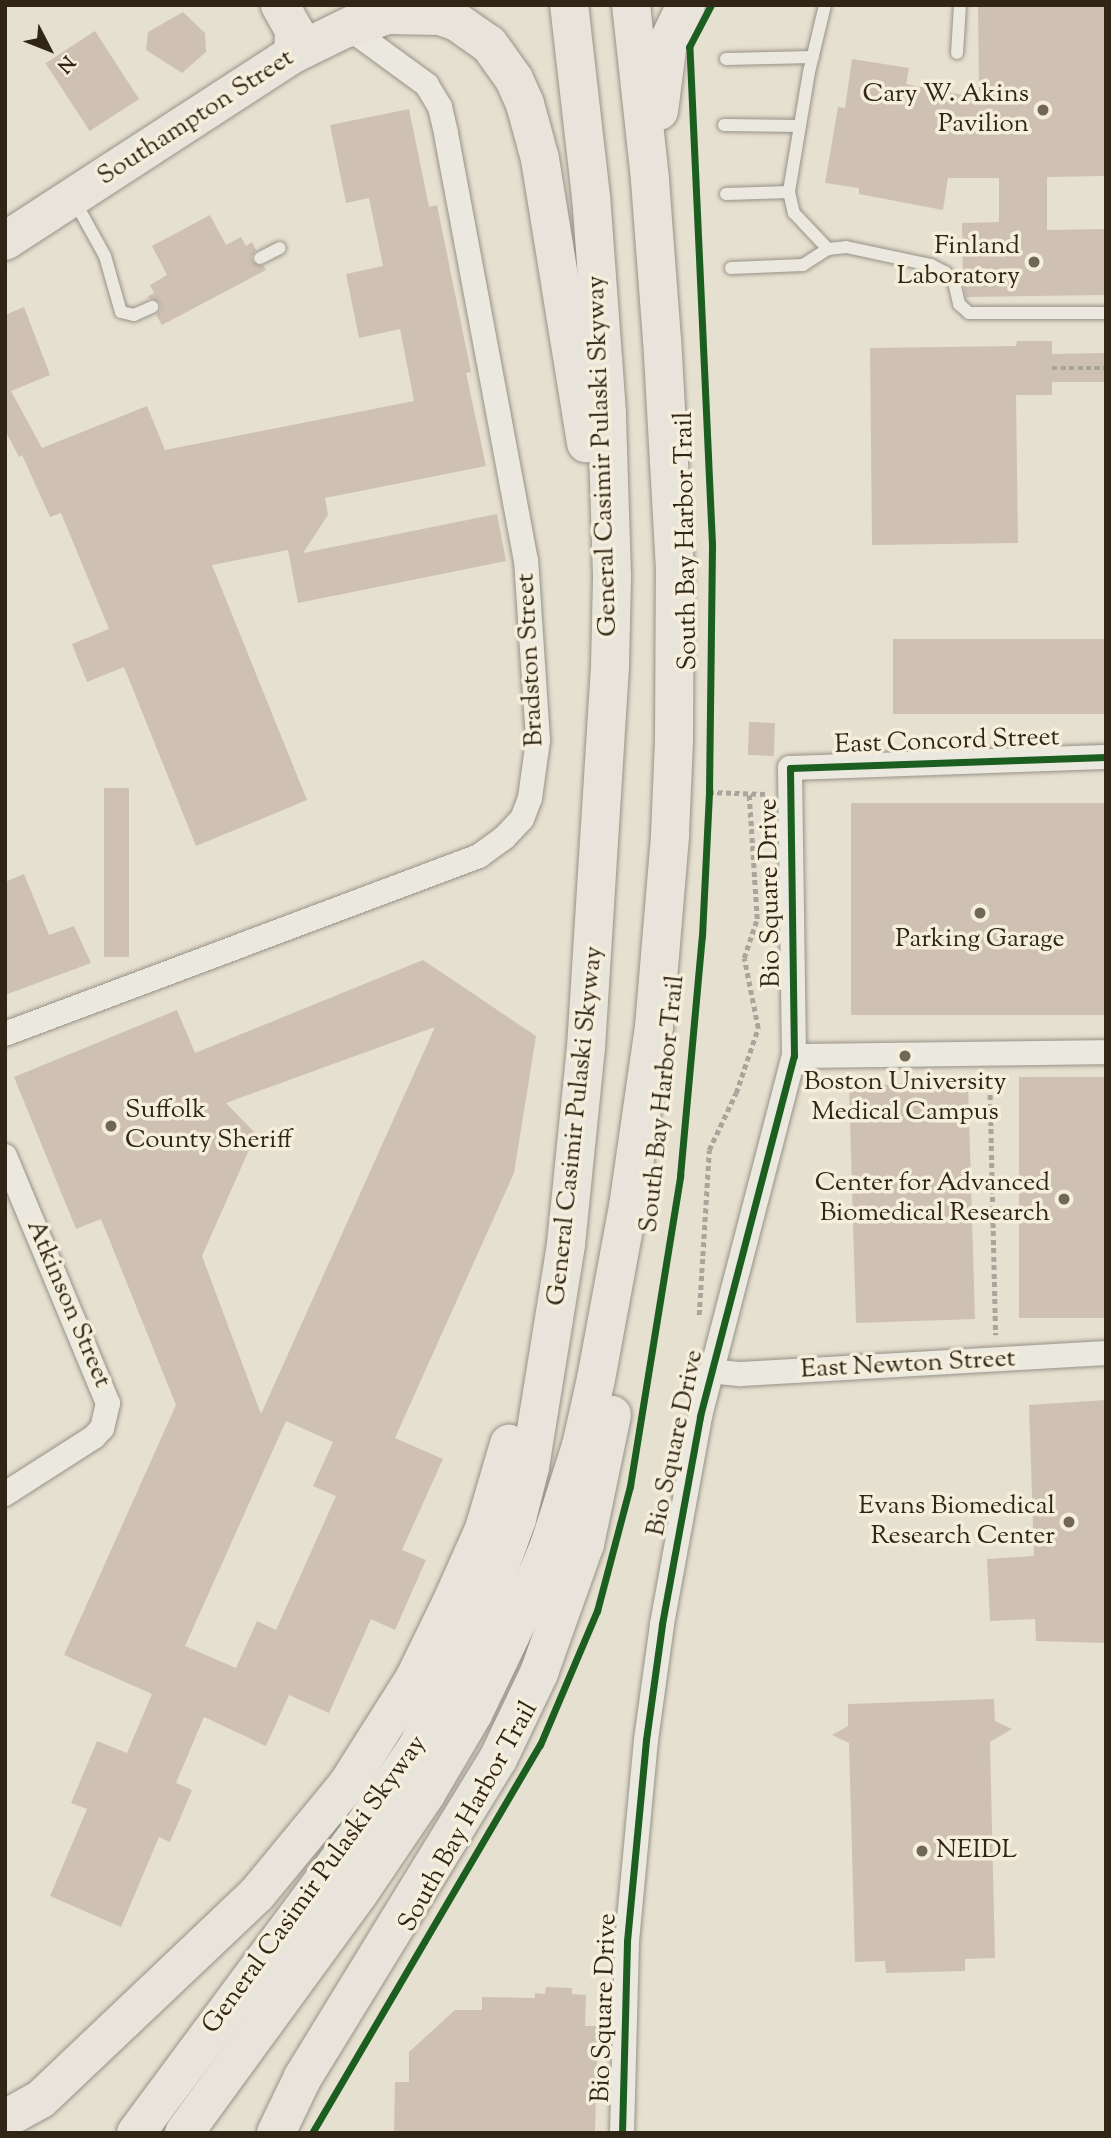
<!DOCTYPE html>
<html>
<head>
<meta charset="utf-8">
<style>
  body { margin:0 }
  #map { position:relative; width:1111px; height:2138px; overflow:hidden; background:#e6e0d0; font-family:"Sorts Mill Goudy",serif }
  div>[style] { position:absolute }
  [style*='--x'] { left:calc(var(--x)*1px); top:calc(var(--y)*1px); width:calc(var(--w)*1px); rotate:calc(var(--a)*1deg) }
  .building>* { inset:0; background:#cfc0b4; transform-origin:0 0 }
  .path>* { height:4.5px; margin-top:-2.25px; transform-origin:0; background:repeating-linear-gradient(90deg,#a9a59d 0 5px,transparent 0 8.5px) }
  .roads { filter:drop-shadow(0 0 2px #979287) drop-shadow(0 0 2px #979287) }
  .service>* { height:12px; margin:-6px; padding:0 6px; transform-origin:6px; border-radius:6px; background:#ebe8e0 }
  .minor>* { height:24px; margin:-12px; padding:0 12px; transform-origin:12px; border-radius:12px; background:#ebe8e0 }
  .primary>* { height:38px; margin:-19px; padding:0 19px; transform-origin:19px; border-radius:19px; background:#e8e4db }
  .cycleway>* { height:7px; margin:-3.5px; padding:0 3.5px; transform-origin:3.5px; border-radius:3.5px; background:#1b5e20 }
  .dots>* { width:19px; height:19px; translate:-50% -50%; box-sizing:border-box; border:4px solid #f4eedb; border-radius:50% }
  span { translate:-50% -50%; white-space:nowrap; text-align:center; line-height:1.15; -webkit-text-stroke:7px #f4eedb; paint-order:stroke }
  .poi-label { font-size:26px; color:#312616 }
  .right { translate:-100% -50%; text-align:right }
  .left { translate:0 -50%; text-align:left }
  .street-label { font-size:26px; color:#312616 }
  .frame { position:absolute; inset:0; border:7px solid #312616; pointer-events:none }
  .north { position:absolute; left:14px; top:14px; width:70px; height:70px; -webkit-text-stroke:5px #f4eedb; paint-order:stroke; rotate:132deg; font-size:19px; font-weight:700; line-height:28px; text-align:center; color:#312616 }
  .north::after { content:''; display:block; margin:auto; width:24px; height:32px; background:#312616; clip-path:polygon(50% 0,100% 100%,50% 72%,0 100%) }
</style>
</head>
<body>
<div id="map">
  <div class="building">
    <div style="clip-path:polygon(978px 5px,1105px 5px,1106px 176px,1047px 177px,1047px 230px,1104px 229px,1104px 295px,966px 297px,963px 282px,962px 223px,999px 222px,999px 178px,948px 178px,943px 210px,859px 194px,859px 188px,825px 183px,838px 107px,845px 108px,852px 59px,909px 68px,906px 84px,979px 98px)"></div>
    <div style="clip-path:polygon(183px 12px,205px 33px,206px 52px,182px 73px,146px 50px,148px 32px)"></div>
    <div style="left:95px;top:31px;width:81px;height:59px;rotate:57deg"></div>
    <div style="clip-path:polygon(409px 109px,429px 207px,437px 205px,471px 372px,466px 373px,486px 466px,325px 498px,328px 515px,303px 553px,497px 514px,506px 561px,298px 603px,288px 550px,212px 565px,307px 800px,196px 846px,124px 667px,87px 682px,72px 644px,109px 629px,61px 513px,50px 517px,22px 455px,19px 457px,5px 430px,5px 315px,24px 307px,50px 375px,11px 391px,42px 448px,147px 406px,165px 450px,414px 401px,400px 329px,359px 338px,346px 274px,383px 266px,369px 198px,346px 203px,330px 125px)"></div>
    <div style="clip-path:polygon(210px 215px,226px 245px,241px 237px,246px 246px,252px 242px,256px 250px,251px 257px,253px 262px,264px 266px,266px 270px,162px 325px,156px 315px,161px 309px,160px 303px,147px 297px,154px 293px,150px 285px,167px 275px,152px 246px)"></div>
    <div style="clip-path:polygon(1017px 341px,1052px 341px,1052px 354px,1106px 353px,1106px 382px,1052px 382px,1052px 395px,1016px 395px,1018px 543px,872px 545px,870px 348px,1016px 346px)"></div>
    <div style="left:1106px;top:639px;width:75px;height:213px;rotate:90deg"></div>
    <div style="left:749px;top:722px;width:26px;height:33px;rotate:2deg"></div>
    <div style="left:104px;top:788px;width:25px;height:169px"></div>
    <div style="left:1106px;top:803px;width:212px;height:255px;rotate:90deg"></div>
    <div style="clip-path:polygon(24px 874px,49px 935px,74px 926px,91px 963px,5px 995px,5px 882px)"></div>
    <div style="clip-path:polygon(evenodd,423px 960px,536px 1036px,514px 1173px,395px 1438px,443px 1459px,402px 1550px,426px 1560px,395px 1630px,371px 1619px,329px 1713px,289px 1695px,266px 1746px,204px 1717px,176px 1783px,192px 1790px,170px 1842px,159px 1837px,121px 1927px,50px 1896px,87px 1809px,71px 1803px,97px 1741px,127px 1753px,152px 1694px,64px 1655px,176px 1405px,101px 1219px,76px 1229px,14px 1077px,177px 1010px,195px 1053px,423px 960px,435px 1027px,261px 1414px,202px 1256px,256px 1134px,226px 1103px,435px 1027px,423px 960px,286px 1421px,333px 1442px,313px 1486px,336px 1496px,276px 1630px,257px 1621px,236px 1668px,185px 1646px,286px 1421px)"></div>
    <div style="left:1106px;top:1077px;width:241px;height:87px;rotate:90deg"></div>
    <div style="clip-path:polygon(927px 1082px,927px 1084px,968px 1083px,975px 1319px,856px 1323px,849px 1087px)"></div>
    <div style="clip-path:polygon(1106px 1400px,1106px 1643px,1036px 1641px,1035px 1619px,990px 1621px,987px 1559px,1034px 1556px,1029px 1405px)"></div>
    <div style="clip-path:polygon(994px 1699px,995px 1721px,1012px 1729px,990px 1742px,995px 1958px,965px 1959px,965px 1971px,886px 1973px,885px 1961px,855px 1962px,849px 1743px,832px 1735px,848px 1726px,848px 1704px)"></div>
    <div style="clip-path:polygon(546px 1987px,572px 1988px,572px 1994px,586px 1995px,585px 2026px,598px 2026px,595px 2133px,394px 2133px,395px 2082px,409px 2082px,409px 2052px,455px 2010px,482px 2010px,482px 1997px,535px 1998px,535px 1993px,545px 1994px)"></div>
  </div>
  <div class="path">
    <div style="--x:1052;--y:368;--w:54;--a:0"></div>
    <div style="--x:709;--y:792;--w:58;--a:2"></div>
    <div style="--x:990;--y:1078;--w:257;--a:88.7"></div>
    <div style="--x:699;--y:1315;--w:165;--a:-86.5"></div>
    <div style="--x:709;--y:1150;--w:63;--a:-64.7"></div>
    <div style="--x:736;--y:1093;--w:69;--a:-71.3"></div>
    <div style="--x:758;--y:1028;--w:71;--a:-101.3"></div>
    <div style="--x:744;--y:958;--w:41;--a:-71.6"></div>
    <div style="--x:757;--y:919;--w:125;--a:-93.7"></div>
  </div>
  <div class="roads">
    <div class="service">
      <div style="--x:825;--y:5;--w:69;--a:103.4"></div>
      <div style="--x:809;--y:72;--w:122;--a:99.5"></div>
      <div style="--x:789;--y:192;--w:22;--a:77"></div>
      <div style="--x:794;--y:213;--w:50;--a:46.6"></div>
      <div style="--x:828;--y:249;--w:18;--a:-6"></div>
      <div style="--x:846;--y:247;--w:87;--a:12"></div>
      <div style="--x:931;--y:265;--w:16;--a:27"></div>
      <div style="--x:945;--y:272;--w:13;--a:48"></div>
      <div style="--x:954;--y:282;--w:23;--a:77"></div>
      <div style="--x:959;--y:304;--w:13;--a:42"></div>
      <div style="--x:969;--y:313;--w:137;--a:0"></div>
      <div style="--x:957;--y:53;--w:48;--a:-86.4"></div>
      <div style="--x:726;--y:59;--w:87;--a:-1.3"></div>
      <div style="--x:724;--y:125;--w:76;--a:0.8"></div>
      <div style="--x:726;--y:194;--w:63;--a:-1.8"></div>
      <div style="--x:74;--y:200;--w:64;--a:61"></div>
      <div style="--x:105;--y:256;--w:58;--a:74.1"></div>
      <div style="--x:121;--y:312;--w:13;--a:13"></div>
      <div style="--x:134;--y:315;--w:20;--a:-24"></div>
      <div style="--x:260;--y:258;--w:22;--a:-27"></div>
      <div style="--x:731;--y:268;--w:72;--a:-2.4"></div>
      <div style="--x:803;--y:265;--w:30;--a:-33"></div>
    </div>
    <div class="minor">
      <div style="--x:5;--y:1034;--w:506;--a:-20.58"></div>
      <div style="--x:479;--y:856;--w:31;--a:-36"></div>
      <div style="--x:504;--y:838;--w:26;--a:-47"></div>
      <div style="--x:522;--y:819;--w:22;--a:-69"></div>
      <div style="--x:530;--y:798;--w:59;--a:-82.1"></div>
      <div style="--x:538;--y:740;--w:179;--a:-93.8"></div>
      <div style="--x:526;--y:561;--w:435;--a:-100.6"></div>
      <div style="--x:446;--y:133;--w:27;--a:-103"></div>
      <div style="--x:440;--y:107;--w:26;--a:-121"></div>
      <div style="--x:427;--y:85;--w:97;--a:-143.8"></div>
      <div style="--x:794;--y:1056;--w:312;--a:-0.7"></div>
      <div style="--x:5;--y:1156;--w:268;--a:67.4"></div>
      <div style="--x:108;--y:1403;--w:26;--a:103"></div>
      <div style="--x:102;--y:1428;--w:12;--a:132"></div>
      <div style="--x:94;--y:1437;--w:106;--a:147.4"></div>
      <div style="--x:710;--y:1371;--w:31;--a:6"></div>
      <div style="--x:741;--y:1374;--w:366;--a:-3.3"></div>
      <div style="--x:622;--y:2133;--w:192;--a:-88.5"></div>
      <div style="--x:627;--y:1941;--w:202;--a:-84.6"></div>
      <div style="--x:646;--y:1740;--w:117;--a:-82.1"></div>
      <div style="--x:662;--y:1624;--w:211;--a:-79.6"></div>
      <div style="--x:700;--y:1416;--w:372;--a:-75.4"></div>
      <div style="--x:794;--y:1056;--w:288;--a:-90.8"></div>
      <div style="--x:790;--y:768;--w:316;--a:-2"></div>
    </div>
    <div class="primary">
      <div style="--x:280;--y:5;--w:29;--a:61"></div>
      <div style="--x:294;--y:30;--w:24;--a:92"></div>
      <div style="--x:349;--y:28;--w:41;--a:-18.4"></div>
      <div style="--x:388;--y:15;--w:52;--a:1.1"></div>
      <div style="--x:440;--y:16;--w:18;--a:19"></div>
      <div style="--x:457;--y:22;--w:39;--a:35"></div>
      <div style="--x:489;--y:44;--w:43;--a:54.5"></div>
      <div style="--x:514;--y:79;--w:27;--a:66"></div>
      <div style="--x:525;--y:104;--w:57;--a:74.7"></div>
      <div style="--x:540;--y:159;--w:288;--a:80.8"></div>
      <div style="--x:659;--y:111;--w:70;--a:-82.6"></div>
      <div style="--x:668;--y:42;--w:41;--a:-64.1"></div>
      <div style="--x:5;--y:241;--w:343;--a:-33"></div>
      <div style="--x:293;--y:54;--w:89;--a:-26"></div>
      <div style="--x:5;--y:2119;--w:41;--a:-29.1"></div>
      <div style="--x:41;--y:2099;--w:298;--a:-43.5"></div>
      <div style="--x:257;--y:1894;--w:141;--a:-50.5"></div>
      <div style="--x:347;--y:1785;--w:125;--a:-57.7"></div>
      <div style="--x:414;--y:1679;--w:89;--a:-64"></div>
      <div style="--x:453;--y:1599;--w:77;--a:-66.1"></div>
      <div style="--x:484;--y:1529;--w:89;--a:-73.6"></div>
      <div style="--x:136;--y:2133;--w:386;--a:-53.4"></div>
      <div style="--x:366;--y:1823;--w:92;--a:-56.1"></div>
      <div style="--x:417;--y:1747;--w:138;--a:-63.2"></div>
      <div style="--x:479;--y:1624;--w:112;--a:-70.1"></div>
      <div style="--x:517;--y:1519;--w:54;--a:-76"></div>
      <div style="--x:530;--y:1467;--w:226;--a:-80.8"></div>
      <div style="--x:566;--y:1244;--w:197;--a:-84.2"></div>
      <div style="--x:586;--y:1048;--w:383;--a:-86.4"></div>
      <div style="--x:610;--y:666;--w:90;--a:-88.7"></div>
      <div style="--x:612;--y:576;--w:163;--a:-91.8"></div>
      <div style="--x:607;--y:413;--w:217;--a:-94.2"></div>
      <div style="--x:591;--y:197;--w:193;--a:-96.5"></div>
      <div style="--x:184;--y:2133;--w:297;--a:-53.9"></div>
      <div style="--x:359;--y:1893;--w:120;--a:-55.9"></div>
      <div style="--x:426;--y:1794;--w:93;--a:-59.6"></div>
      <div style="--x:473;--y:1714;--w:111;--a:-64.4"></div>
      <div style="--x:521;--y:1614;--w:74;--a:-67.6"></div>
      <div style="--x:549;--y:1546;--w:105;--a:-72.3"></div>
      <div style="--x:581;--y:1446;--w:69;--a:-77.4"></div>
      <div style="--x:596;--y:1379;--w:175;--a:-79.5"></div>
      <div style="--x:628;--y:1207;--w:182;--a:-81.8"></div>
      <div style="--x:654;--y:1027;--w:193;--a:-85.2"></div>
      <div style="--x:670;--y:835;--w:96;--a:-87.6"></div>
      <div style="--x:674;--y:739;--w:169;--a:-89.7"></div>
      <div style="--x:675;--y:570;--w:230;--a:-93.2"></div>
      <div style="--x:662;--y:340;--w:161;--a:-94.3"></div>
      <div style="--x:650;--y:179;--w:175;--a:-96.2"></div>
      <div style="--x:276;--y:2133;--w:62;--a:-64.3"></div>
      <div style="--x:303;--y:2077;--w:373;--a:-58.5"></div>
      <div style="--x:498;--y:1759;--w:95;--a:-64.5"></div>
      <div style="--x:539;--y:1673;--w:137;--a:-70.4"></div>
      <div style="--x:585;--y:1544;--w:132;--a:-78.2"></div>
    </div>
  </div>
  <div class="cycleway">
    <div style="--x:312;--y:2133;--w:450;--a:-59.6"></div>
    <div style="--x:540;--y:1745;--w:146;--a:-67"></div>
    <div style="--x:597;--y:1611;--w:129;--a:-75.2"></div>
    <div style="--x:630;--y:1486;--w:314;--a:-80.8"></div>
    <div style="--x:680;--y:1176;--w:241;--a:-84.8"></div>
    <div style="--x:702;--y:936;--w:144;--a:-87.2"></div>
    <div style="--x:709;--y:792;--w:248;--a:-89.3"></div>
    <div style="--x:712;--y:544;--w:498;--a:-92.6"></div>
    <div style="--x:689;--y:47;--w:47;--a:-62.4"></div>
    <div style="--x:622;--y:2133;--w:192;--a:-88.5"></div>
    <div style="--x:627;--y:1941;--w:202;--a:-84.6"></div>
    <div style="--x:646;--y:1740;--w:117;--a:-82.1"></div>
    <div style="--x:662;--y:1624;--w:211;--a:-79.6"></div>
    <div style="--x:700;--y:1416;--w:372;--a:-75.4"></div>
    <div style="--x:794;--y:1056;--w:288;--a:-90.8"></div>
    <div style="--x:790;--y:768;--w:316;--a:-2"></div>
  </div>
  <div class="dots">
    <div style="left:1043px;top:110px;background:#706757"></div>
    <div style="left:1034px;top:262px;background:#706757"></div>
    <div style="left:980px;top:913px;background:#706757"></div>
    <div style="left:905px;top:1056px;background:#706757"></div>
    <div style="left:111px;top:1126px;background:#706757"></div>
    <div style="left:1064px;top:1199px;background:#706757"></div>
    <div style="left:1069px;top:1522px;background:#706757"></div>
    <div style="left:922px;top:1851px;background:#706757"></div>
  </div>
  <div class="poi-label">
    <span class="right" style="left:1029px;top:110px">Cary W. Akins<br>Pavilion</span>
    <span class="right" style="left:1020px;top:262px">Finland<br>Laboratory</span>
    <span style="left:980px;top:940px">Parking Garage</span>
    <span style="left:905px;top:1098px">Boston University<br>Medical Campus</span>
    <span class="left" style="left:125px;top:1126px">Suffolk<br>County Sheriff</span>
    <span class="right" style="left:1050px;top:1199px">Center for Advanced<br>Biomedical Research</span>
    <span class="right" style="left:1055px;top:1522px">Evans Biomedical<br>Research Center</span>
    <span class="left" style="left:936px;top:1851px">NEIDL</span>
  </div>
  <div class="street-label">
    <span style="left:196px;top:118px;rotate:-33deg">Southampton Street</span>
    <span style="left:603px;top:456px;rotate:-92deg">General Casimir Pulaski Skyway</span>
    <span style="left:687px;top:541px;rotate:-91deg">South Bay Harbor Trail</span>
    <span style="left:531px;top:660px;rotate:-93deg">Bradston Street</span>
    <span style="left:947px;top:742px;rotate:-2deg">East Concord Street</span>
    <span style="left:771px;top:893px;rotate:-91deg">Bio Square Drive</span>
    <span style="left:663px;top:1104px;rotate:-84deg">South Bay Harbor Trail</span>
    <span style="left:576px;top:1126px;rotate:-84deg">General Casimir Pulaski Skyway</span>
    <span style="left:68px;top:1304px;rotate:67deg">Atkinson Street</span>
    <span style="left:908px;top:1365px;rotate:-3deg">East Newton Street</span>
    <span style="left:676px;top:1443px;rotate:-78deg">Bio Square Drive</span>
    <span style="left:469px;top:1817px;rotate:-61deg">South Bay Harbor Trail</span>
    <span style="left:315px;top:1885px;rotate:-54deg">General Casimir Pulaski Skyway</span>
    <span style="left:605px;top:2008px;rotate:-88deg">Bio Square Drive</span>
  </div>
  <div class="frame"></div>
  <div class="north">N</div>
</div>
</body>
</html>
